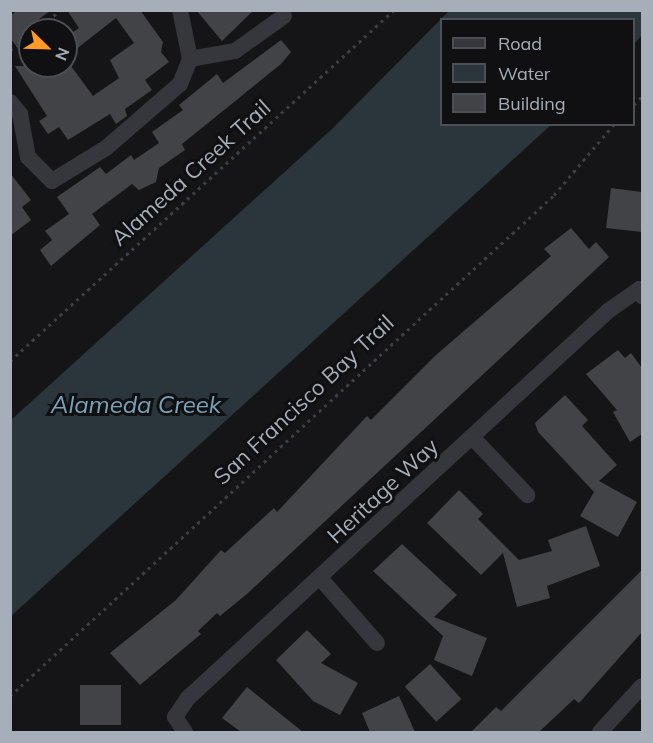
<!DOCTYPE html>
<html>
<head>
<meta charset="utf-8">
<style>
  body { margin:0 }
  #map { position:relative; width:653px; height:743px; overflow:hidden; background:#151517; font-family:Mulish,sans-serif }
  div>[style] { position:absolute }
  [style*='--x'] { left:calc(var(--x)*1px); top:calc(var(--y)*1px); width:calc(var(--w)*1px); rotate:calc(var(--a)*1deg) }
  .water>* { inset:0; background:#2a363c }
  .building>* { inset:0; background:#414347; transform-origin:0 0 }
  .path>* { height:3px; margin-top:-1.5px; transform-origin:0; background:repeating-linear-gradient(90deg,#3b3f44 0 3px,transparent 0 7.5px) }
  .minor>* { height:16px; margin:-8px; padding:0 8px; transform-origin:8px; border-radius:8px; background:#36373c }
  span { translate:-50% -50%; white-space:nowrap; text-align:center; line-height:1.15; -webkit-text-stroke:6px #101012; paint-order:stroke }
  .street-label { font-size:22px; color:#a5aeb9 }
  .water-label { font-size:24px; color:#79a2b7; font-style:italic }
  .frame { position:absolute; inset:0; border:12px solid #a5aeb9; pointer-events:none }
  .legend { position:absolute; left:440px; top:18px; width:195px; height:108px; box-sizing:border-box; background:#101012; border:2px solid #4c4f55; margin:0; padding:8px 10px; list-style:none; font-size:18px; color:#a5aeb9 }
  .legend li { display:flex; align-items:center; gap:12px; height:30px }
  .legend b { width:30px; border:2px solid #4c4f55 }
  .north { position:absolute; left:18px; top:18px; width:60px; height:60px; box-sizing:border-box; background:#101012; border:2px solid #4c4f55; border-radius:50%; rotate:113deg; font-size:16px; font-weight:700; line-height:24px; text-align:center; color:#a5aeb9 }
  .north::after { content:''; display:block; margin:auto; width:21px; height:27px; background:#ff9b25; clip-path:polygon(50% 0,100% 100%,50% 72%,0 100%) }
</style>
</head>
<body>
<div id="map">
  <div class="water">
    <div style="clip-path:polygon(449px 11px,642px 11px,642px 35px,634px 44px,634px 20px,442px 20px,442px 124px,551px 125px,11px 616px,11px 420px,333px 128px)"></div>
  </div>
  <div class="building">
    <div style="clip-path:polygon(18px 10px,51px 10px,29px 27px,30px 64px,10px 38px,10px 16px)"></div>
    <div style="clip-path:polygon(67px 10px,140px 10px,163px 42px,161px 52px,169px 62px,145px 80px,152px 90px,125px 109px,127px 116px,116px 124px,110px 114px,68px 140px,59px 127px,48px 134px,39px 121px,47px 116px,15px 66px,71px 66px,93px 96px,119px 78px,110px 60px,134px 43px,116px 18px,66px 57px,66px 37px,79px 28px)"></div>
    <div style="clip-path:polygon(196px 10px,254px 10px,222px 41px)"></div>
    <div style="clip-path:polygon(281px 40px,291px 52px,281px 64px,182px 144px,185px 150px,159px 168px,156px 182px,139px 190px,132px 184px,92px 214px,100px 225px,51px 266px,40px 250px,52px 240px,45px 231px,69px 214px,57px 197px,100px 167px,106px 174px,131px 155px,134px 160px,159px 143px,152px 132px,183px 110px,179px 105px,217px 74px,223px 83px)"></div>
    <div style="clip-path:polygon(10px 173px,31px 200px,22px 207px,31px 220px,10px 236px)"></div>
    <div style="clip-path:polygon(611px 188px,642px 192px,642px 232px,606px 228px)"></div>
    <div style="clip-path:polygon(571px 228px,589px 249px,596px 242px,609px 257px,248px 593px,220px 616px,217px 613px,198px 631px,201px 634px,140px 685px,110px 653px,176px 600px,221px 550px,225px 553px,274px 508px,277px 512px,367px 416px,371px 420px,436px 355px,551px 256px,544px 249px)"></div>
    <div style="clip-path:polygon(618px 350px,625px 358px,631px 353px,642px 368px,642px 434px,630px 442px,613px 412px,617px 410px,586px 374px)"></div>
    <div style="clip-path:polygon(565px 395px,588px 420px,582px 426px,617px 465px,599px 481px,637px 502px,618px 537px,580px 516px,594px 492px,538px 432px,535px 423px)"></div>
    <div style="clip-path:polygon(459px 490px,483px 514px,478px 519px,519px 560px,552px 551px,548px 540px,586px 526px,600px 566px,547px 586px,550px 598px,517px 607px,503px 553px,481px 575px,427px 523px)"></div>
    <div style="clip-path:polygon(402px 544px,457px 595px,434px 617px,487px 638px,472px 676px,434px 660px,443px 636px,373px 571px)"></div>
    <div style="clip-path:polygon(642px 570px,642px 632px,579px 703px,574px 699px,539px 732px,471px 732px,496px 707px,501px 711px)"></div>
    <div style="clip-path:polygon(307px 630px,331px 654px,321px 663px,358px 683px,340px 715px,313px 701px,276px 660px)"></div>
    <div style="left:430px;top:664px;width:47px;height:34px;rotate:48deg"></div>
    <div style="left:80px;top:685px;width:41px;height:40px"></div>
    <div style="clip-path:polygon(247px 687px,303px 732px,241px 732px,222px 718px)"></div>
    <div style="clip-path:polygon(399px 696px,415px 732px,370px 732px,362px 713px)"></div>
  </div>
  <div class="path">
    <div style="--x:36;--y:30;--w:32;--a:-39"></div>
    <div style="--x:10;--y:50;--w:25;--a:-37"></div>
    <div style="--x:634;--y:105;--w:12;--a:-48"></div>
    <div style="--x:10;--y:361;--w:520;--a:-42.43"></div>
    <div style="--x:10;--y:696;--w:740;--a:-42.64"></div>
    <div style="--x:554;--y:195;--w:93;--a:-49.8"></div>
  </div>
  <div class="minor">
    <div style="--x:190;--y:59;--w:46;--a:-10.1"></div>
    <div style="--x:235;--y:51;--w:60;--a:-35.5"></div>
    <div style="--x:10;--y:102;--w:16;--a:50"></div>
    <div style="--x:20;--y:114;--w:44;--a:79.5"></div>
    <div style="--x:28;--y:157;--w:34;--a:45"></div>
    <div style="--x:52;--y:181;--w:63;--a:-31.4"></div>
    <div style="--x:106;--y:148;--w:98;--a:-40.9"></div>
    <div style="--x:180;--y:84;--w:27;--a:-68"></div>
    <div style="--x:190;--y:59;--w:50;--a:-101.5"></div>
    <div style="--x:473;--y:438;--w:79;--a:46.5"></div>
    <div style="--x:321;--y:579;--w:85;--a:48.8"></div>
    <div style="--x:185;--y:732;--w:18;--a:-124"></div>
    <div style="--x:175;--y:717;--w:23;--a:-56"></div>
    <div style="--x:188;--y:698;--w:571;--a:-42.66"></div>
    <div style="--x:608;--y:311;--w:38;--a:-35"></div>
    <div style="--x:639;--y:289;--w:8;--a:67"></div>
    <div style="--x:600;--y:732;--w:62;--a:-47.6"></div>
  </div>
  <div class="street-label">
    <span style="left:191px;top:173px;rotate:-42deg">Alameda Creek Trail</span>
    <span style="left:304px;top:400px;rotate:-43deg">San Francisco Bay Trail</span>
    <span style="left:383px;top:491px;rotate:-43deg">Heritage Way</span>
  </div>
  <div class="water-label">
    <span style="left:136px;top:405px">Alameda Creek</span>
  </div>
  <div class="frame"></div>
  <ul class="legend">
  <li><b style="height:8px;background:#36373c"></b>Road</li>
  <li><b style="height:16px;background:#2a363c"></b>Water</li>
  <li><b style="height:16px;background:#414347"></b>Building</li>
  </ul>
  <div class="north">N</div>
</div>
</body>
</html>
